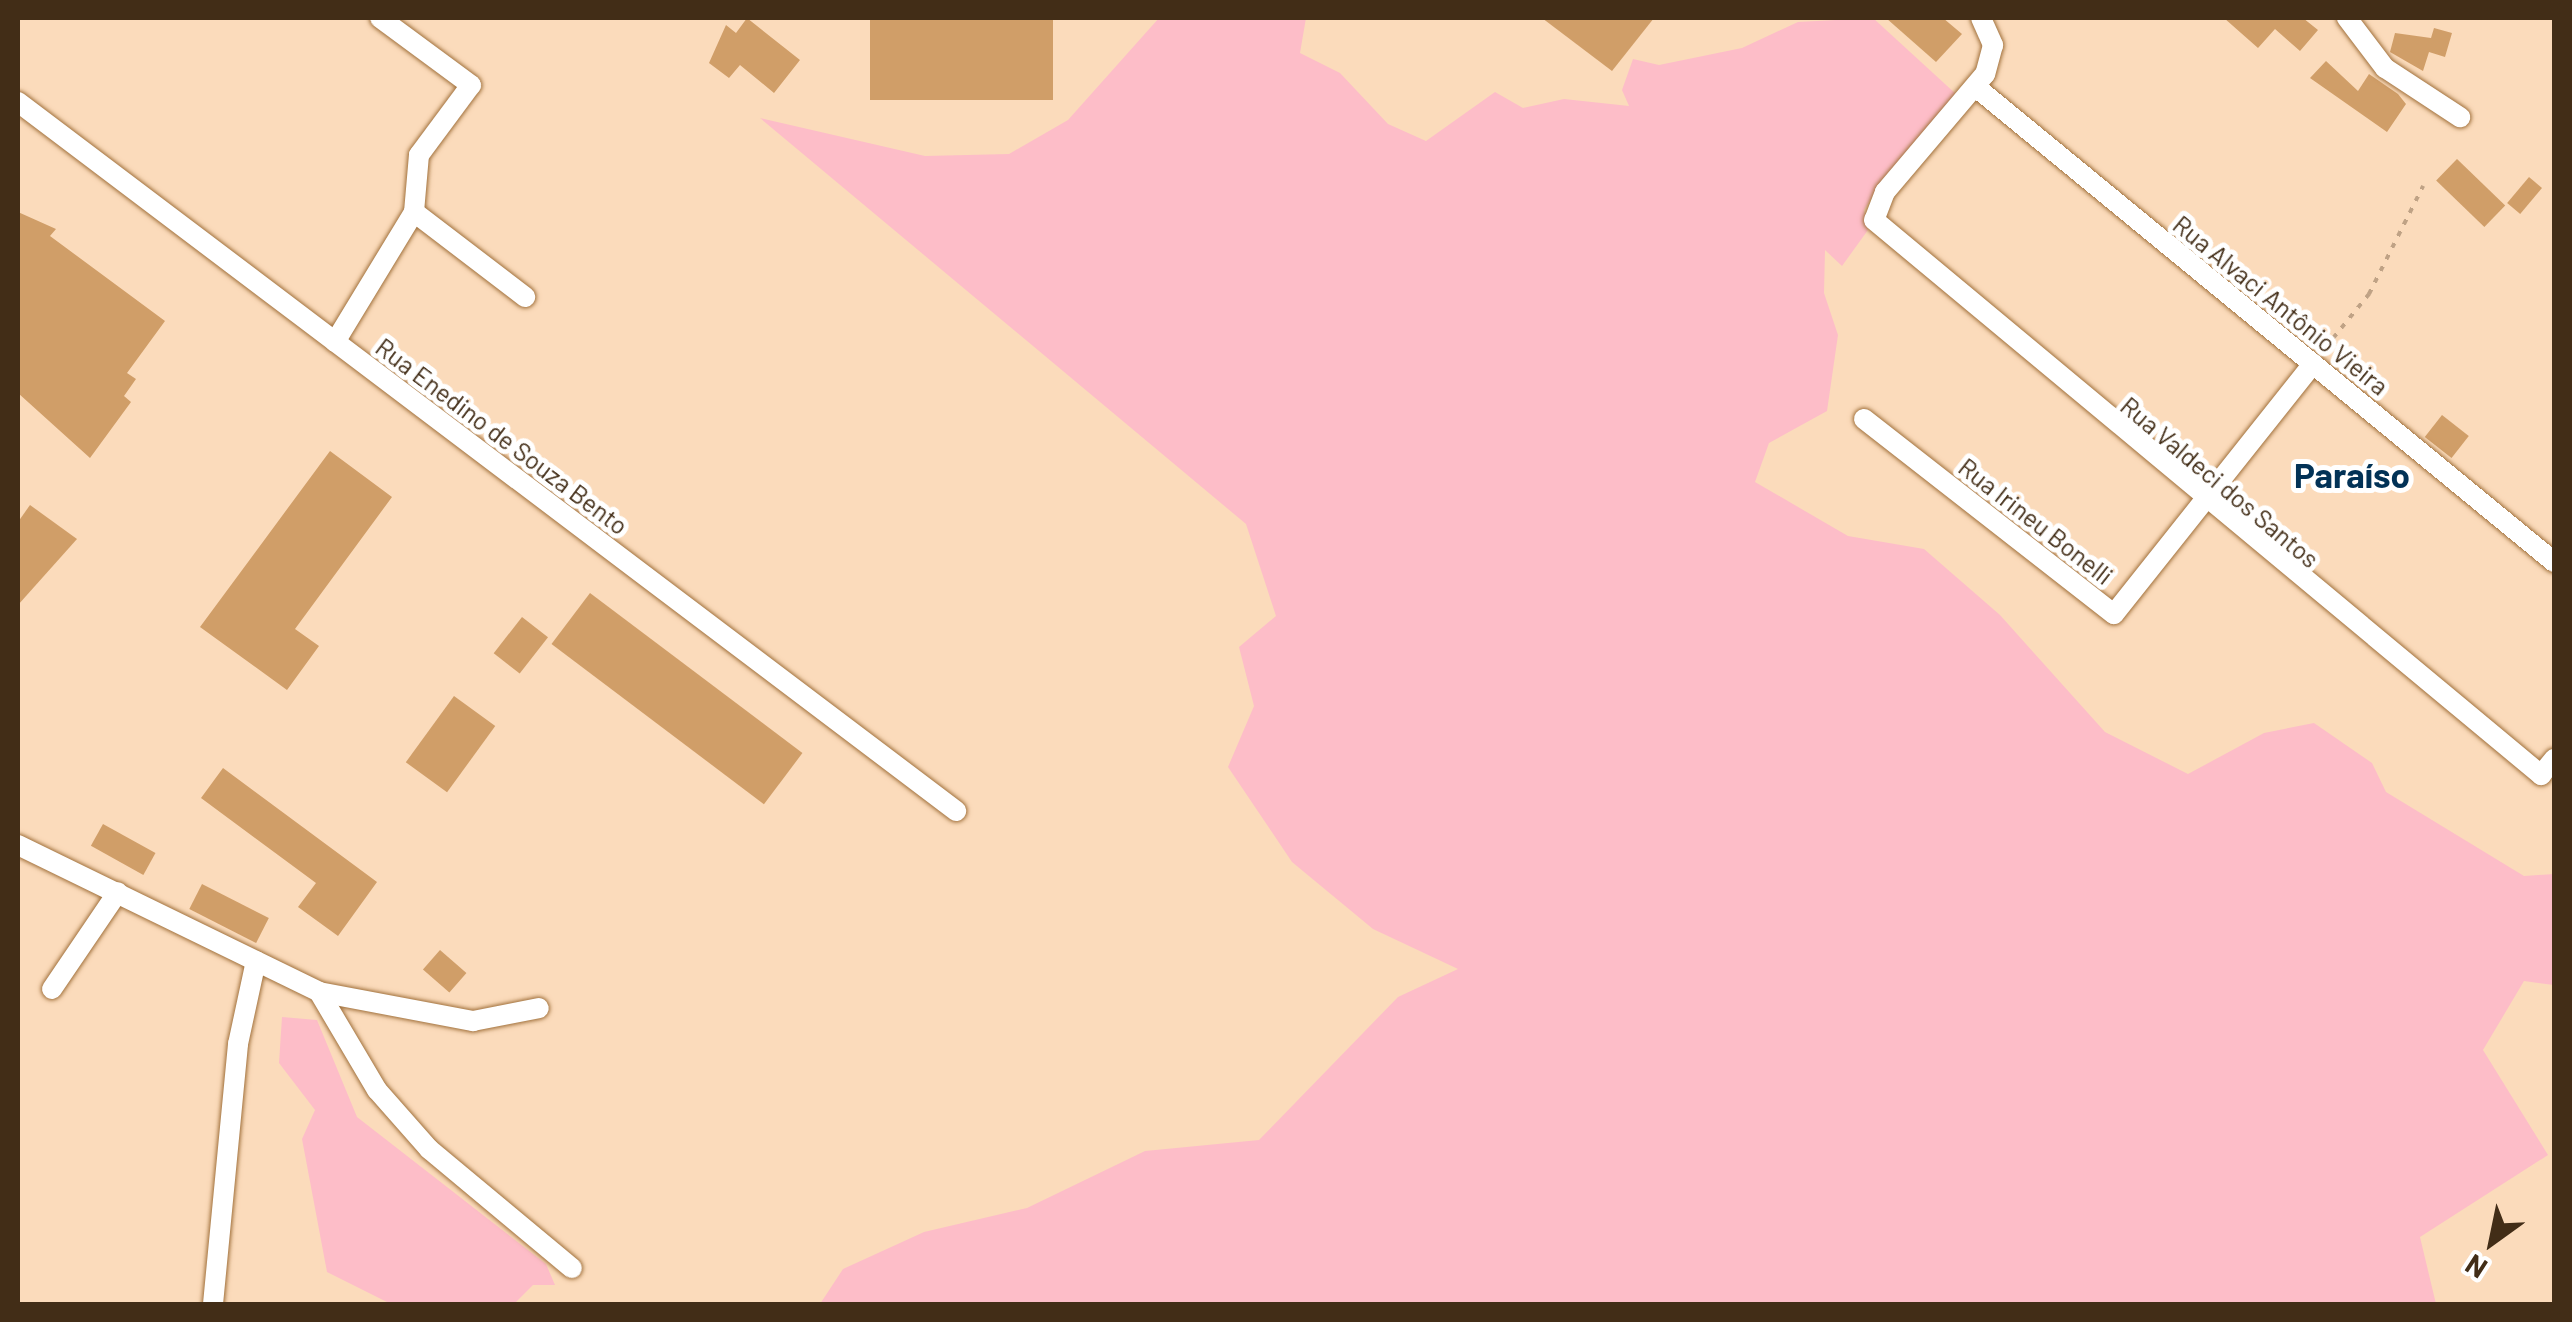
<!DOCTYPE html>
<html>
<head>
<meta charset="utf-8">
<style>
  body { margin:0 }
  #map { position:relative; width:2572px; height:1322px; overflow:hidden; background:#fbdbbb; font-family:Barlow,sans-serif }
  div>[style] { position:absolute }
  [style*='--x'] { left:calc(var(--x)*1px); top:calc(var(--y)*1px); width:calc(var(--w)*1px); rotate:calc(var(--a)*1deg) }
  .green>* { inset:0; background:#fdbdc8 }
  .building>* { inset:0; background:#d09e68; transform-origin:0 0 }
  .path>* { height:4px; margin-top:-2px; transform-origin:0; background:repeating-linear-gradient(90deg,#bfa285 0 5px,transparent 0 13px) }
  .roads { filter:drop-shadow(0 0 2px #a1713c) drop-shadow(0 0 2px #a1713c) }
  .minor>* { height:20px; margin:-10px; padding:0 10px; transform-origin:10px; border-radius:10px; background:#fff }
  span { translate:-50% -50%; white-space:nowrap; text-align:center; line-height:1.15; -webkit-text-stroke:10px #fff; paint-order:stroke }
  .street-label { font-size:25px; color:#422d17 }
  .district-label { font-size:35px; color:#023256; font-weight:700 }
  .frame { position:absolute; inset:0; border:20px solid #422d17; pointer-events:none }
  .north { position:absolute; left:2442px; top:1192px; width:100px; height:100px; -webkit-text-stroke:8px #fff; paint-order:stroke; rotate:213deg; font-size:28px; font-weight:700; line-height:40px; text-align:center; color:#422d17 }
  .north::after { content:''; display:block; margin:auto; width:35px; height:45px; background:#422d17; clip-path:polygon(50% 0,100% 100%,50% 72%,0 100%) }
</style>
</head>
<body>
<div id="map">
  <div class="green">
    <div style="clip-path:polygon(1159px 18px,1306px 18px,1300px 53px,1340px 73px,1388px 124px,1426px 141px,1495px 92px,1523px 108px,1564px 99px,1629px 106px,1622px 90px,1633px 59px,1659px 65px,1742px 48px,1798px 22px,1873px 18px,1957px 95px,1878px 187px,1864px 210px,1868px 230px,1842px 266px,1825px 250px,1824px 293px,1838px 335px,1827px 411px,1769px 443px,1755px 482px,1848px 536px,1924px 549px,2000px 615px,2105px 732px,2188px 774px,2264px 733px,2314px 723px,2372px 763px,2386px 792px,2524px 876px,2554px 874px,2554px 985px,2524px 981px,2483px 1050px,2548px 1155px,2420px 1237px,2436px 1304px,820px 1304px,843px 1269px,924px 1232px,1027px 1208px,1145px 1151px,1259px 1140px,1398px 997px,1458px 969px,1373px 929px,1292px 862px,1228px 767px,1254px 706px,1239px 647px,1276px 616px,1246px 524px,760px 118px,925px 156px,1009px 154px,1068px 120px)"></div>
    <div style="clip-path:polygon(282px 1017px,317px 1020px,357px 1117px,546px 1264px,555px 1285px,533px 1285px,514px 1304px,391px 1304px,327px 1272px,302px 1139px,315px 1110px,279px 1063px)"></div>
  </div>
  <div class="building">
    <div style="clip-path:polygon(747px 18px,800px 60px,774px 93px,740px 65px,729px 78px,709px 63px,726px 25px,736px 33px)"></div>
    <div style="left:870px;top:18px;width:183px;height:82px"></div>
    <div style="clip-path:polygon(1542px 18px,1654px 18px,1612px 71px)"></div>
    <div style="clip-path:polygon(1886px 18px,1943px 18px,1962px 34px,1936px 62px)"></div>
    <div style="clip-path:polygon(2224px 18px,2303px 18px,2318px 30px,2300px 51px,2275px 29px,2258px 48px)"></div>
    <div style="clip-path:polygon(2434px 28px,2452px 33px,2445px 57px,2429px 52px,2423px 71px,2390px 52px,2395px 33px,2431px 38px)"></div>
    <div style="clip-path:polygon(2326px 61px,2358px 91px,2369px 74px,2398px 94px,2406px 104px,2387px 132px,2310px 78px)"></div>
    <div style="left:2457px;top:159px;width:67px;height:30px;rotate:44deg"></div>
    <div style="left:2529px;top:177px;width:17px;height:34px;rotate:40deg"></div>
    <div style="clip-path:polygon(18px 212px,56px 229px,50px 236px,165px 321px,127px 373px,136px 379px,124px 396px,131px 402px,90px 458px,18px 393px)"></div>
    <div style="left:2442px;top:415px;width:34px;height:28px;rotate:38deg"></div>
    <div style="clip-path:polygon(330px 451px,392px 497px,295px 629px,319px 646px,287px 690px,200px 627px)"></div>
    <div style="clip-path:polygon(30px 505px,77px 539px,18px 605px,18px 522px)"></div>
    <div style="left:590px;top:593px;width:266px;height:64px;rotate:37deg"></div>
    <div style="left:522px;top:617px;width:33px;height:46px;rotate:38deg"></div>
    <div style="left:454px;top:696px;width:51px;height:82px;rotate:36deg"></div>
    <div style="clip-path:polygon(223px 768px,377px 882px,338px 936px,298px 907px,316px 883px,201px 798px)"></div>
    <div style="left:103px;top:824px;width:60px;height:25px;rotate:29deg"></div>
    <div style="left:202px;top:884px;width:75px;height:28px;rotate:27deg"></div>
    <div style="left:440px;top:950px;width:35px;height:26px;rotate:41deg"></div>
  </div>
  <div class="path">
    <div style="--x:2325;--y:348;--w:70;--a:-50.8"></div>
    <div style="--x:2369;--y:294;--w:121;--a:-63.4"></div>
  </div>
  <div class="roads">
    <div class="minor">
      <div style="--x:1981;--y:18;--w:30;--a:66"></div>
      <div style="--x:1993;--y:45;--w:30;--a:105"></div>
      <div style="--x:1985;--y:74;--w:155;--a:130.3"></div>
      <div style="--x:1885;--y:192;--w:30;--a:111"></div>
      <div style="--x:1874;--y:220;--w:868;--a:39.76"></div>
      <div style="--x:2541;--y:775;--w:21;--a:-51"></div>
      <div style="--x:2347;--y:18;--w:63;--a:52.8"></div>
      <div style="--x:2385;--y:68;--w:90;--a:33.2"></div>
      <div style="--x:1977;--y:88;--w:747;--a:39.4"></div>
      <div style="--x:18;--y:102;--w:1176;--a:37.08"></div>
      <div style="--x:414;--y:212;--w:140;--a:37.4"></div>
      <div style="--x:335;--y:342;--w:152;--a:-58.7"></div>
      <div style="--x:414;--y:212;--w:57;--a:-85"></div>
      <div style="--x:419;--y:155;--w:87;--a:-53.4"></div>
      <div style="--x:471;--y:85;--w:113;--a:-143.6"></div>
      <div style="--x:1864;--y:419;--w:317;--a:38"></div>
      <div style="--x:2114;--y:614;--w:320;--a:-51.5"></div>
      <div style="--x:18;--y:845;--w:335;--a:26"></div>
      <div style="--x:319;--y:992;--w:114;--a:59.4"></div>
      <div style="--x:377;--y:1090;--w:79;--a:48.6"></div>
      <div style="--x:429;--y:1149;--w:186;--a:39.8"></div>
      <div style="--x:52;--y:989;--w:117;--a:-55.8"></div>
      <div style="--x:319;--y:992;--w:157;--a:10.7"></div>
      <div style="--x:473;--y:1021;--w:67;--a:-11.1"></div>
      <div style="--x:213;--y:1304;--w:261;--a:-84.5"></div>
      <div style="--x:238;--y:1044;--w:85;--a:-77.8"></div>
    </div>
  </div>
  <div class="street-label">
    <span style="left:2281px;top:305px;rotate:39deg">Rua Alvaci Antônio Vieira</span>
    <span style="left:502px;top:436px;rotate:37deg">Rua Enedino de Souza Bento</span>
    <span style="left:2220px;top:482px;rotate:40deg">Rua Valdeci dos Santos</span>
    <span style="left:2036px;top:521px;rotate:38deg">Rua Irineu Bonelli</span>
  </div>
  <div class="district-label">
    <span style="left:2352px;top:474px">Paraíso</span>
  </div>
  <div class="frame"></div>
  <div class="north">N</div>
</div>
</body>
</html>
